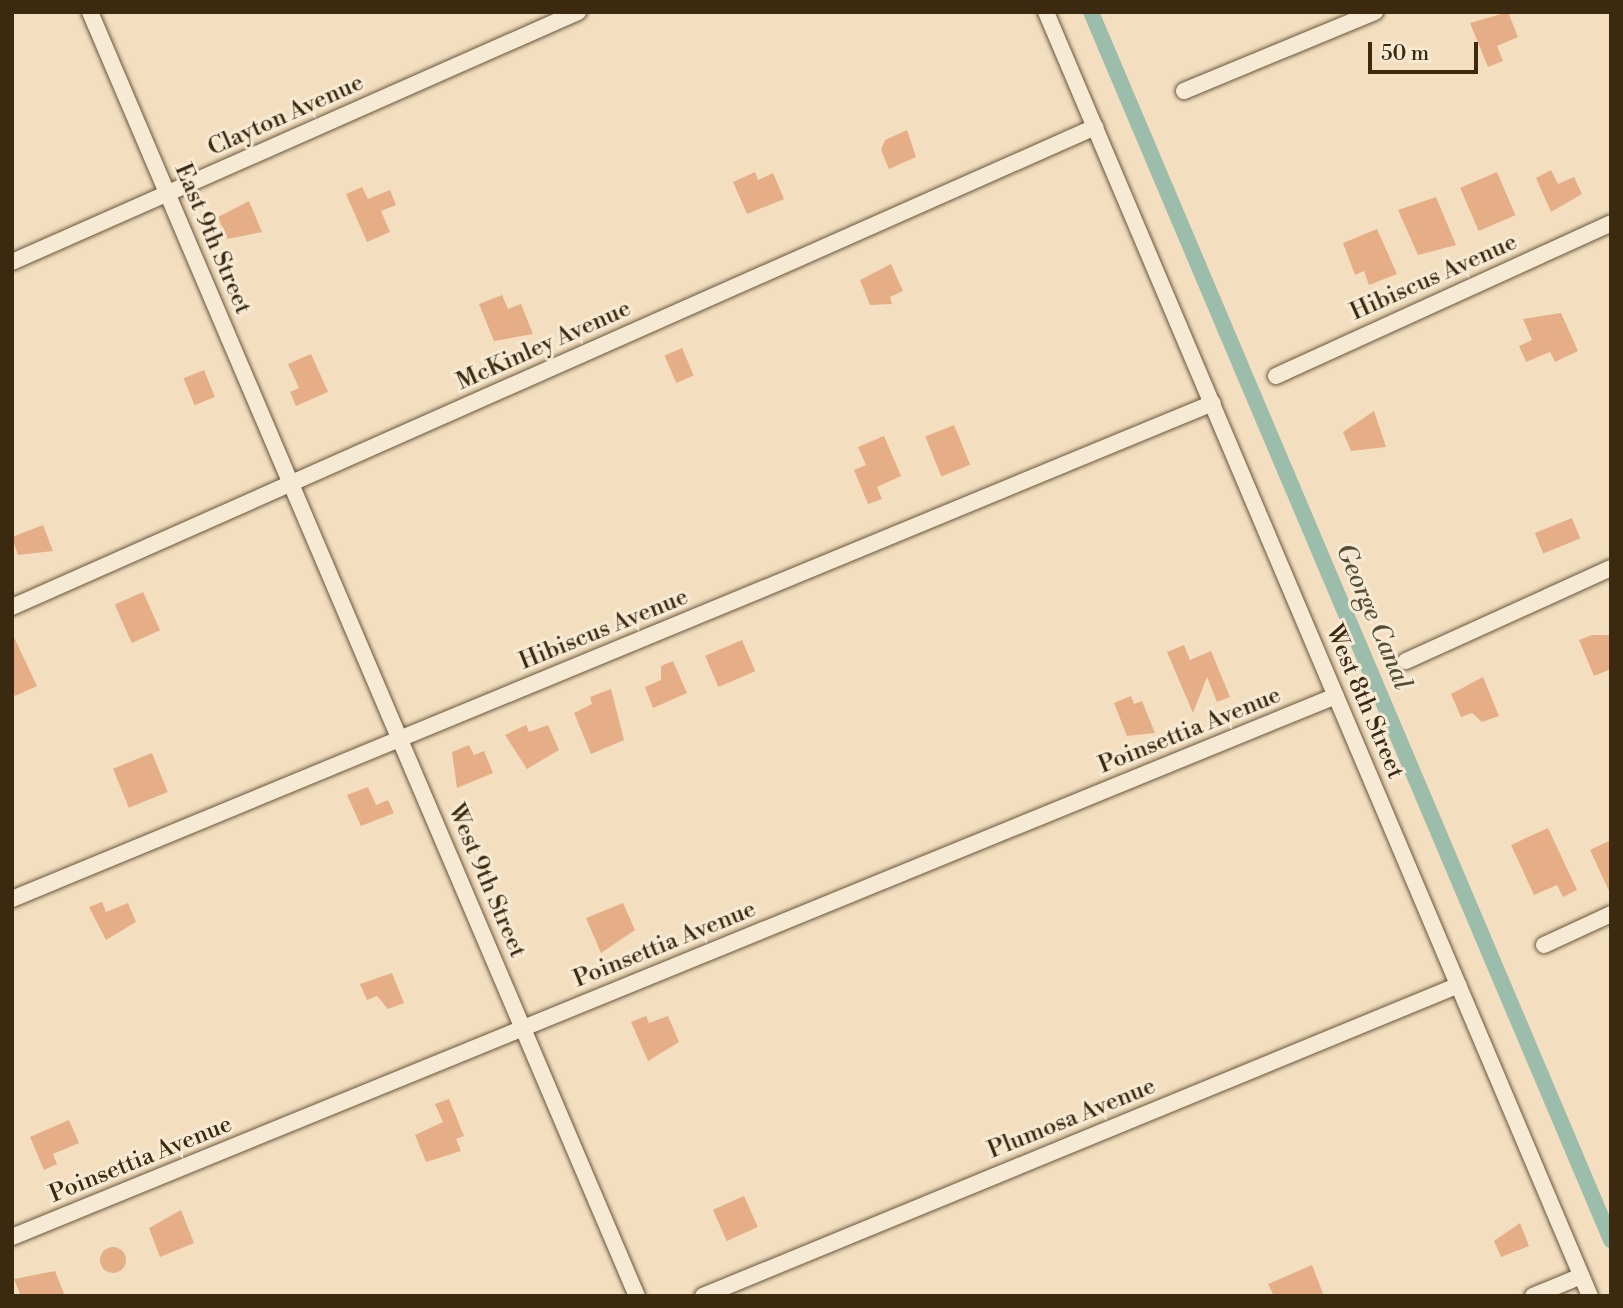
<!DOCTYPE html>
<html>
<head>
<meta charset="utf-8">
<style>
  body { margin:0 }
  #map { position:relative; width:1623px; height:1308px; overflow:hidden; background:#f3dfbf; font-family:"Libre Bodoni",serif }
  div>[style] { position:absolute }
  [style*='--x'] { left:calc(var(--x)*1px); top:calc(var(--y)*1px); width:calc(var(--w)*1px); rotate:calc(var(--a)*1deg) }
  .canal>* { height:16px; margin:-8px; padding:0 8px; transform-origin:8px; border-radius:8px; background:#9dbdac }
  .building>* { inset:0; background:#e5ae87; transform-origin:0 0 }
  .round { border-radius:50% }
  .roads { filter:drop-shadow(0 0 2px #69563c) drop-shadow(0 0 2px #69563c) }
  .minor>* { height:16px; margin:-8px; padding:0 8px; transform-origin:8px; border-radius:8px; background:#f7ead5 }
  span { translate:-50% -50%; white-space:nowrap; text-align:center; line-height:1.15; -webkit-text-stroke:6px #f7ead5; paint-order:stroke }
  .street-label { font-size:24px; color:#3b2910 }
  .water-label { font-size:26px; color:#544e37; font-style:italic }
  .frame { position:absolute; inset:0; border:14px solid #3b2910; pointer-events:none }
  .scale { position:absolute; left:1368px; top:42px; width:110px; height:32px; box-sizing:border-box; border:4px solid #3b2910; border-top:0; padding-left:9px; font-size:21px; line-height:24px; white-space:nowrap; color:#3b2910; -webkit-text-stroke:5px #f7ead5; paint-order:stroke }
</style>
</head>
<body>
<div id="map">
  <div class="canal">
    <div style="--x:1091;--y:12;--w:1334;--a:67.05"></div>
  </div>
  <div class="building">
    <div style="clip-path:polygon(1508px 12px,1518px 37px,1497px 46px,1503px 61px,1488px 67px,1470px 23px)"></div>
    <div style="clip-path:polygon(907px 130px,916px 157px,889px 169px,881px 150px,885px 140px)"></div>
    <div style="clip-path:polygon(1551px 170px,1558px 184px,1574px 177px,1582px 194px,1551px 212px,1536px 178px)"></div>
    <div style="clip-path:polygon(755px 172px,758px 180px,773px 173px,784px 199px,747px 214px,733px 182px)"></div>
    <div style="left:1497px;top:172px;width:47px;height:40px;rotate:67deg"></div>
    <div style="clip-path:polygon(362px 187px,368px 199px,390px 190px,396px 205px,381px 211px,390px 232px,367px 242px,346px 194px)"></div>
    <div style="clip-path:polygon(1436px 197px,1456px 245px,1418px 255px,1398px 210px)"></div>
    <div style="clip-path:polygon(249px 201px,262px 232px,227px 239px,218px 217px)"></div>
    <div style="clip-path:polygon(1377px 229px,1397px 274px,1369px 285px,1364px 271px,1355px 275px,1343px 243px)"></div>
    <div style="clip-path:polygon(891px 264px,903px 291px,890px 297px,892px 304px,870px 305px,860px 280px)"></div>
    <div style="clip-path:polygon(502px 295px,508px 309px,521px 304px,533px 334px,494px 341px,479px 304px)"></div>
    <div style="clip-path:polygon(1561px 313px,1578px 351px,1555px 362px,1550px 352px,1526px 362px,1519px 346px,1532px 340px,1523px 319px)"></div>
    <div style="left:682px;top:348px;width:30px;height:19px;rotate:67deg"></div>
    <div style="clip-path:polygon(311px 354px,328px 392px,296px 406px,290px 392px,299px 388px,288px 364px)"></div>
    <div style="left:204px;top:370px;width:29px;height:22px;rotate:68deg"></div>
    <div style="clip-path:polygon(1374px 411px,1386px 447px,1351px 451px,1343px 432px)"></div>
    <div style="left:954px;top:425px;width:43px;height:31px;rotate:68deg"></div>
    <div style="clip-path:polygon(884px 436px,901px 476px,877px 487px,882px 499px,868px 504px,854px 470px,866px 465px,858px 447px)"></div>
    <div style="left:1572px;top:518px;width:22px;height:40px;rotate:68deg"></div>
    <div style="clip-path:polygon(43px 525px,53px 551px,18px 555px,12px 537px)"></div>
    <div style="left:143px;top:592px;width:42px;height:31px;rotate:66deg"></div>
    <div style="clip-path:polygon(12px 633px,37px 686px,15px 696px,12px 690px)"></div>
    <div style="clip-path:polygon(1592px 635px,1611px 635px,1611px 669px,1594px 676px,1579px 640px)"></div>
    <div style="left:742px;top:640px;width:34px;height:40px;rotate:67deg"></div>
    <div style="clip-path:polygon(1184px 645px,1190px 660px,1211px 651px,1230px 697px,1217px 702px,1207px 677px,1193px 713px,1167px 652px)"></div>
    <div style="clip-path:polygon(673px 661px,687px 693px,653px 708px,645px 687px,661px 680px,661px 666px)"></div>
    <div style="clip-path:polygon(1483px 677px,1499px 716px,1482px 722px,1472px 713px,1461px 717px,1451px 694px)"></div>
    <div style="clip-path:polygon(611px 689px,624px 740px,591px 754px,574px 713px,592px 704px,590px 697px)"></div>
    <div style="clip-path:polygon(1131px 696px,1134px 704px,1142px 701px,1155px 733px,1127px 736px,1114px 703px)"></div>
    <div style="clip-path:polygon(526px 725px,529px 732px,548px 725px,559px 750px,527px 769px,505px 735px)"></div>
    <div style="clip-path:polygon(469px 745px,474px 755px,484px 751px,493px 773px,457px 788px,452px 752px)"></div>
    <div style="left:152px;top:753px;width:42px;height:42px;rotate:68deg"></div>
    <div style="clip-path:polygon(368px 787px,376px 805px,388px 800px,394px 813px,361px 826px,347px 795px)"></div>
    <div style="clip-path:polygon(1548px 828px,1577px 890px,1563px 897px,1557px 885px,1534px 895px,1511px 845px)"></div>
    <div style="clip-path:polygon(1611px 840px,1611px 895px,1590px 850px)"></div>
    <div style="clip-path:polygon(102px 902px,106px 912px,128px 903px,136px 922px,106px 940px,89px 907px)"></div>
    <div style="clip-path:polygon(623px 903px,635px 930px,601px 953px,586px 918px)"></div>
    <div style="clip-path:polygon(392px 973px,404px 1003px,388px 1009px,377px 996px,367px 1000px,360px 984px)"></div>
    <div style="clip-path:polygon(646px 1016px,649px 1023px,668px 1016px,679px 1042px,648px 1061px,631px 1022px)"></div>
    <div style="clip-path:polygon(449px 1099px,464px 1136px,456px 1139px,461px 1151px,426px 1162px,415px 1135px,443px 1122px,435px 1104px)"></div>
    <div style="clip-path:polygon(69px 1120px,79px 1143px,53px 1154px,57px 1164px,44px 1170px,30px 1137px)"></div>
    <div style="left:744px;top:1196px;width:34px;height:34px;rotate:66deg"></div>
    <div style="clip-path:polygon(181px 1210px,194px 1243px,160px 1257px,149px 1228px)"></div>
    <div style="clip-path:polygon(1520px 1223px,1529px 1246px,1501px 1257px,1494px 1241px)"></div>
    <div class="round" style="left:100px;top:1247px;width:26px;height:26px"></div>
    <div style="clip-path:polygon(1312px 1265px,1324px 1296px,1274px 1296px,1268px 1284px)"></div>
    <div style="clip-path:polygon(55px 1271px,65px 1296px,21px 1296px,14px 1279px)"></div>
  </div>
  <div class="roads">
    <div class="minor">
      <div style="--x:90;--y:12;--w:1396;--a:66.93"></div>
      <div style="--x:1046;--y:12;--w:1394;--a:67.04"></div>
      <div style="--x:1184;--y:91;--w:207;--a:-22.5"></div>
      <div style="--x:12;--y:262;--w:619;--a:-23.83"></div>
      <div style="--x:1276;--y:376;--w:368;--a:-24.5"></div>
      <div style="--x:12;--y:607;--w:1185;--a:-23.9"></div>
      <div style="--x:1406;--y:661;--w:225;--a:-24.4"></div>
      <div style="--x:12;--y:899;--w:1299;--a:-22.44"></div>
      <div style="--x:1544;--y:945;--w:74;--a:-24.8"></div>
      <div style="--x:12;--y:1237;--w:1430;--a:-22.23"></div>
      <div style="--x:703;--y:1296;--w:817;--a:-22.36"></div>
      <div style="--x:1533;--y:1296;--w:52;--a:-22.6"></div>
    </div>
  </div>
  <div class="street-label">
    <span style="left:286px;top:116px;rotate:-24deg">Clayton Avenue</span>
    <span style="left:212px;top:239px;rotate:67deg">East 9th Street</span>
    <span style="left:1434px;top:278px;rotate:-24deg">Hibiscus Avenue</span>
    <span style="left:544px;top:346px;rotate:-24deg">McKinley Avenue</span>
    <span style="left:604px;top:630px;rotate:-22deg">Hibiscus Avenue</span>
    <span style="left:1364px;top:702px;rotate:67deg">West 8th Street</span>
    <span style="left:1190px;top:731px;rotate:-22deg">Poinsettia Avenue</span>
    <span style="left:486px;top:881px;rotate:67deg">West 9th Street</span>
    <span style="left:665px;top:945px;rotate:-22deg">Poinsettia Avenue</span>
    <span style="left:1072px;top:1119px;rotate:-22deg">Plumosa Avenue</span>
    <span style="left:141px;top:1160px;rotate:-22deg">Poinsettia Avenue</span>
  </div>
  <div class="water-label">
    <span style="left:1373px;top:617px;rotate:67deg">George Canal</span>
  </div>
  <div class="frame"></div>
  <div class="scale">50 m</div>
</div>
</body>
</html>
